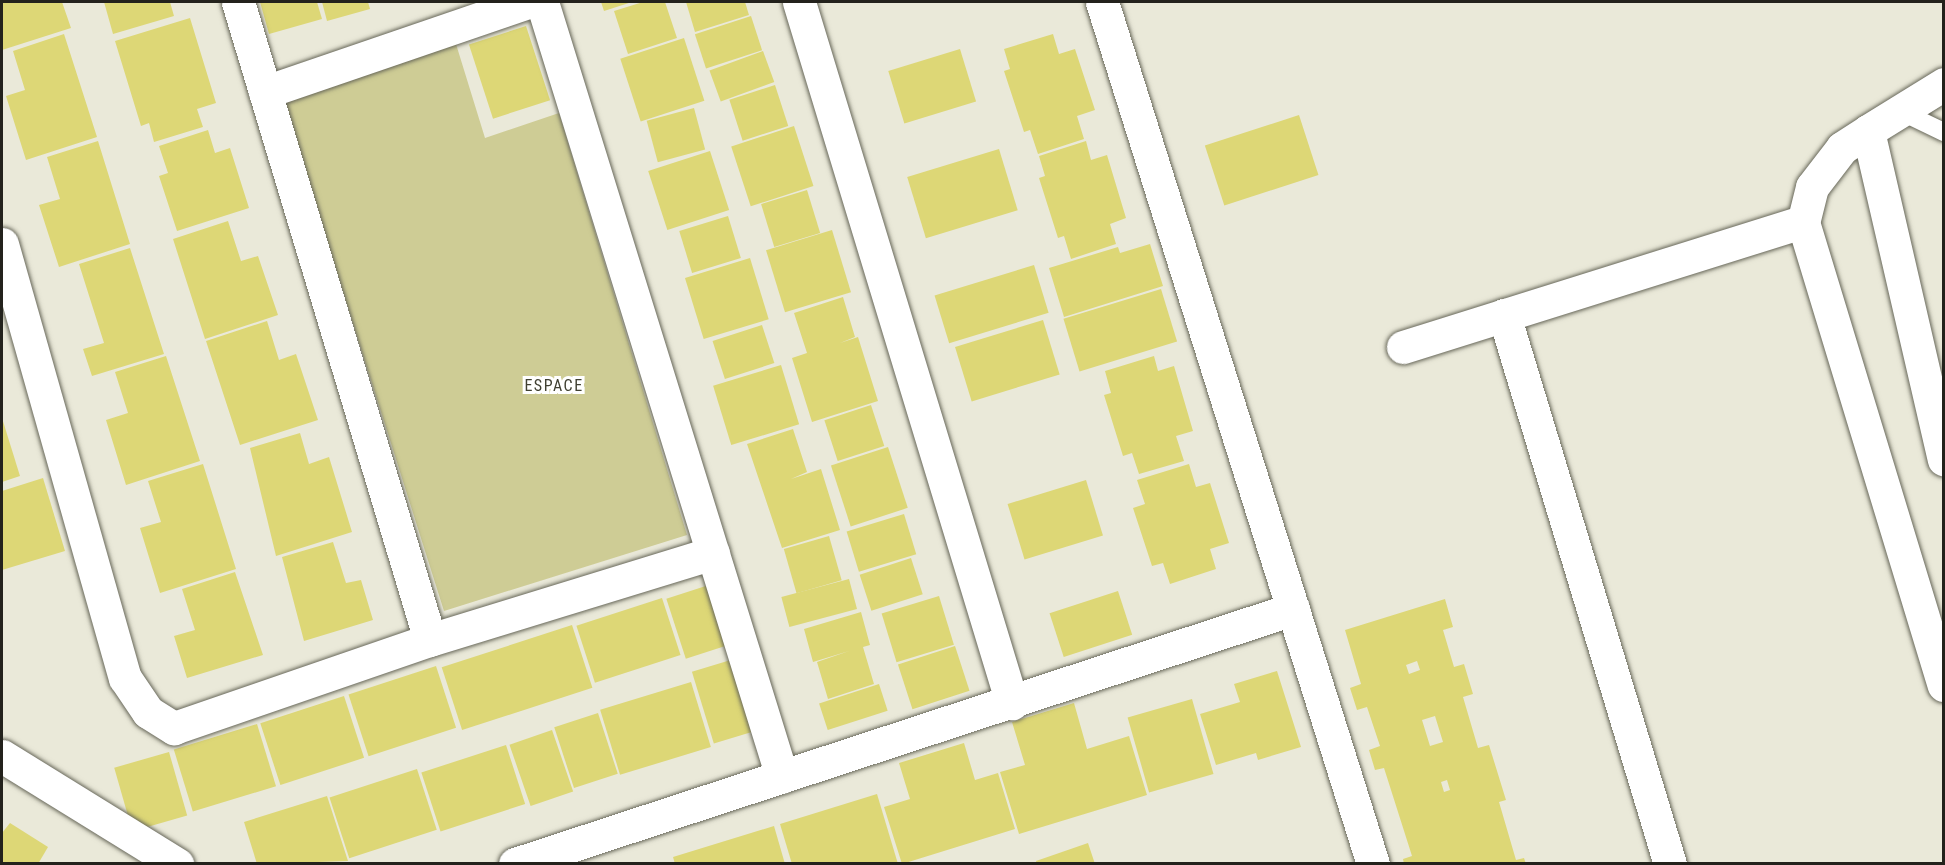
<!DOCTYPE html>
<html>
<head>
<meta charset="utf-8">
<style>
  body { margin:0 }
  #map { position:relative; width:1945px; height:865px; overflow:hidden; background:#eae9d9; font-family:"Roboto Condensed",sans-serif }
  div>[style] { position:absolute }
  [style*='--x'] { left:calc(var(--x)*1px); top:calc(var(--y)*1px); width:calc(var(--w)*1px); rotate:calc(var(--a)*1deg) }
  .green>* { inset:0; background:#cecc95 }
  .building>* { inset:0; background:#ddd776; transform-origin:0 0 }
  .roads { filter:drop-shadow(0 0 2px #676759) drop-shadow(0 0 2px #676759) }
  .service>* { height:18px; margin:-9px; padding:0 9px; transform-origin:9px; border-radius:9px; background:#fff }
  .minor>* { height:33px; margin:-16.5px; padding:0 16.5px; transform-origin:16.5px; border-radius:16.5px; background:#fff }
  span { translate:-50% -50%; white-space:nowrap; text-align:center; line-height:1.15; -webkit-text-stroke:6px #fff; paint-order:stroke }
  .neighbourhood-label { font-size:16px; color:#404032; letter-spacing:1.5px }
  .frame { position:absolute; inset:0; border:3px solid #23221c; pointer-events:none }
</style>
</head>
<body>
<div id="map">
  <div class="green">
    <div style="clip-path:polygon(456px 44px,485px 138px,559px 113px,687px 535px,444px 611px,283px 102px)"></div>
  </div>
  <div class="building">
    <div style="clip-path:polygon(2px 2px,62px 2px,71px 28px,2px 50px)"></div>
    <div style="clip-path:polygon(104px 2px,170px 2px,174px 16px,113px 34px)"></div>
    <div style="clip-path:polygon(260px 2px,317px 2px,322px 19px,269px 34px)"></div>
    <div style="clip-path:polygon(322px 2px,368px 2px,370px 9px,327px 21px)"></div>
    <div style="clip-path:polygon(601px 2px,632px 2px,604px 11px)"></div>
    <div style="clip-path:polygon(643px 2px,665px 2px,677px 38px,628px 54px,614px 11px)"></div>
    <div style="clip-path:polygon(686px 2px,745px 2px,749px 15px,695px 32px)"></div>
    <div style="left:751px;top:16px;width:36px;height:59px;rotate:72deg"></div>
    <div style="clip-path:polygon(190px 18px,216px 103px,197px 109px,203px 127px,154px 142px,149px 123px,141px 126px,115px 41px)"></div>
    <div style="left:526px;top:26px;width:78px;height:60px;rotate:72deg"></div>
    <div style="clip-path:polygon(64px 34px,97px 137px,26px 160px,6px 96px,25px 90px,13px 51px)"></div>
    <div style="clip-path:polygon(1053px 34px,1059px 54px,1075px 49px,1095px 110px,1077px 116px,1084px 139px,1038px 154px,1030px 130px,1024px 132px,1004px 71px,1010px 69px,1004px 49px)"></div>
    <div style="left:684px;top:38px;width:66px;height:67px;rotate:72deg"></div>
    <div style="left:960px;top:49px;width:55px;height:75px;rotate:73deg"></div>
    <div style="left:763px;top:51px;width:33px;height:57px;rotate:70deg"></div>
    <div style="left:775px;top:85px;width:43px;height:48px;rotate:72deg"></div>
    <div style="left:694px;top:108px;width:43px;height:49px;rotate:75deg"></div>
    <div style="left:1299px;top:115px;width:63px;height:99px;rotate:72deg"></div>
    <div style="left:794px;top:126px;width:63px;height:66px;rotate:72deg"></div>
    <div style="clip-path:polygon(208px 130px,215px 153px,230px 148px,249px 208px,177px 231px,159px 176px,168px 173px,159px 146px)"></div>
    <div style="clip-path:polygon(98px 141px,130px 244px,59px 267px,39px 205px,60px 199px,47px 157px)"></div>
    <div style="clip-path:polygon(1086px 141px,1091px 160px,1107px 155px,1126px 218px,1110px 224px,1116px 244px,1071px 259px,1064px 236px,1058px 238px,1039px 178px,1045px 176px,1039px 156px)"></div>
    <div style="left:999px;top:149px;width:64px;height:96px;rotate:73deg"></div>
    <div style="left:710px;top:151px;width:62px;height:65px;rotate:72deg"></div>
    <div style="left:807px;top:190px;width:45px;height:48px;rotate:73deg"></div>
    <div style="left:728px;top:216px;width:44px;height:51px;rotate:73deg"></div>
    <div style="clip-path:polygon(228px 221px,241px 261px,258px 256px,278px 315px,205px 339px,173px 239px)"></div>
    <div style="left:832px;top:230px;width:65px;height:69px;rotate:73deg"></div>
    <div style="clip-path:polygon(1150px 244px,1163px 286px,1064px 317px,1049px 268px,1118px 247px,1120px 253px)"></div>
    <div style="clip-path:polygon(130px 248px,164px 354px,92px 376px,83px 349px,104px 343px,79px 264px)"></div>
    <div style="left:750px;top:258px;width:64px;height:68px;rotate:73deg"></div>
    <div style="left:1034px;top:265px;width:50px;height:104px;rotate:73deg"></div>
    <div style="left:1161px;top:289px;width:55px;height:102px;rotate:73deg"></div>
    <div style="clip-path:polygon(843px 297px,855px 337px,840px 343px,858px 337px,878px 401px,812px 422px,792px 358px,807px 353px,794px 313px)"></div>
    <div style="left:1043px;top:320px;width:57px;height:92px;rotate:73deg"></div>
    <div style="clip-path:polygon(267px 321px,279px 360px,296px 354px,318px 420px,240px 445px,206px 341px)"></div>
    <div style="left:762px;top:325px;width:40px;height:52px;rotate:72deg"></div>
    <div style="clip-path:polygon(166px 356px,200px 461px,126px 485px,106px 420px,128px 413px,115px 372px)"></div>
    <div style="clip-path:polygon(1154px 356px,1158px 371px,1174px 366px,1193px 431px,1176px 436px,1184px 461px,1139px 474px,1132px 453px,1123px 456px,1104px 395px,1111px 393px,1105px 371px)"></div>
    <div style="left:781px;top:365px;width:62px;height:71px;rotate:73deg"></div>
    <div style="left:871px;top:405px;width:43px;height:49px;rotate:72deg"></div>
    <div style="clip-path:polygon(2px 418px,20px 476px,2px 482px)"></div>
    <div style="clip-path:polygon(793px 429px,807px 472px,791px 479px,821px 469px,840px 530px,782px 548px,747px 444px)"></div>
    <div style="clip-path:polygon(300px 433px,309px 464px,329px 457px,352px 532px,276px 556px,250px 448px)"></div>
    <div style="left:888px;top:447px;width:64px;height:60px;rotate:72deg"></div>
    <div style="clip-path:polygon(203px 464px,236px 569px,160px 593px,140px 528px,161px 522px,148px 481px)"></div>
    <div style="clip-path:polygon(1189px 464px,1196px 487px,1210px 483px,1229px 543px,1210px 549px,1216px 569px,1170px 584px,1163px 563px,1152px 566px,1133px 508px,1145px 504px,1137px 480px)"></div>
    <div style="clip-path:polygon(43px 478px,65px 551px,2px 570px,2px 491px)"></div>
    <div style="left:1086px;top:480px;width:58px;height:82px;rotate:73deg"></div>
    <div style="left:904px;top:514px;width:42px;height:60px;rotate:73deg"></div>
    <div style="left:829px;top:536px;width:46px;height:47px;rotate:74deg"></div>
    <div style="clip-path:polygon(333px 542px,346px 583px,361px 580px,373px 620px,304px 641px,282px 557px)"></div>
    <div style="left:911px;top:558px;width:38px;height:54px;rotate:72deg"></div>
    <div style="clip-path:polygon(235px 572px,263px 655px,187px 678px,174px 636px,195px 630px,182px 589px)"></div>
    <div style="left:849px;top:579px;width:31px;height:70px;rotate:75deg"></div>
    <div style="left:712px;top:584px;width:63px;height:48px;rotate:72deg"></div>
    <div style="left:1118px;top:591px;width:46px;height:72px;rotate:72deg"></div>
    <div style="left:939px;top:596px;width:51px;height:60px;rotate:73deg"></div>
    <div style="left:662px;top:598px;width:60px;height:90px;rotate:72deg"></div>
    <div style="clip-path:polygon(evenodd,1445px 599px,1453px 627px,1443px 630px,1454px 667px,1464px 664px,1473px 694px,1463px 697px,1478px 748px,1489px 745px,1506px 800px,1499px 802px,1516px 860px,1524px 858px,1526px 864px,1404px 864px,1403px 859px,1412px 856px,1384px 768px,1375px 770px,1369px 750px,1380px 746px,1367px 707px,1357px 710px,1350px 688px,1361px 684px,1345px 630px,1445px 599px,1417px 661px,1420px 670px,1409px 674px,1406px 665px,1417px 661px,1445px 599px,1435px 716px,1443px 742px,1430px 746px,1422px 720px,1435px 716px,1445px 599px,1447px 780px,1450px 790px,1444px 792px,1441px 782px,1447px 780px)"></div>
    <div style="clip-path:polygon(861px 612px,870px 645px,863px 647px,874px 684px,828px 699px,817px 662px,849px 651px,813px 662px,804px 629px)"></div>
    <div style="left:572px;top:625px;width:66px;height:137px;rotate:72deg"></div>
    <div style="left:955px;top:646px;width:47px;height:60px;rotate:72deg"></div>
    <div style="left:734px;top:659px;width:75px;height:44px;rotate:73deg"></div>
    <div style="left:436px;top:666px;width:65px;height:92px;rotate:72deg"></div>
    <div style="clip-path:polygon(1277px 671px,1301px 747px,1258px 760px,1256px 753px,1216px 765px,1200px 714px,1240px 702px,1234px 684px)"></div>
    <div style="left:691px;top:682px;width:68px;height:95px;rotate:73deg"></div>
    <div style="left:879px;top:684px;width:28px;height:63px;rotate:72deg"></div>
    <div style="left:344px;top:696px;width:65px;height:88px;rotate:72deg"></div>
    <div style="left:1192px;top:699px;width:78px;height:67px;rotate:74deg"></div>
    <div style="clip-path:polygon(1074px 703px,1087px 749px,1129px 736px,1147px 795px,1019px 834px,1000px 772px,1025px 765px,1012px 722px)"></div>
    <div style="left:598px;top:713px;width:64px;height:46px;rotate:72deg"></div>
    <div style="left:257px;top:724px;width:65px;height:87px;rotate:73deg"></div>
    <div style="left:552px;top:730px;width:65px;height:45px;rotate:71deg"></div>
    <div style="clip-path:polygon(964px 743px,975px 780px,998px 773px,1015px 829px,902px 864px,884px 807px,910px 799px,899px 763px)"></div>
    <div style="left:506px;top:745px;width:62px;height:89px;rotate:72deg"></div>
    <div style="left:169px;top:752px;width:66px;height:57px;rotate:74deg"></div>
    <div style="left:417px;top:769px;width:64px;height:92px;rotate:72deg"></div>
    <div style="clip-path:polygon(877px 794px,898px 864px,792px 864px,780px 824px)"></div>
    <div style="clip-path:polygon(327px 796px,348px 861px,257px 864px,244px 822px)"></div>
    <div style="clip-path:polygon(10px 823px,48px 847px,38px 864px,2px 864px,2px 833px)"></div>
    <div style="clip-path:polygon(774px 826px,785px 864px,675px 864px,673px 857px)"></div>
    <div style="clip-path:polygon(1088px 843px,1095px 864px,1037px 864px,1036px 861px)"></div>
  </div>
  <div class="roads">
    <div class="service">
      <div style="--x:1898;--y:110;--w:51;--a:25.6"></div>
    </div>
    <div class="minor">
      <div style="--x:238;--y:2;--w:666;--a:73.25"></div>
      <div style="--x:542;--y:2;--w:811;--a:72.79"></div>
      <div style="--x:799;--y:2;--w:733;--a:73.1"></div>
      <div style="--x:1102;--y:2;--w:904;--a:72.55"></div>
      <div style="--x:1944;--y:84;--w:89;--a:148.3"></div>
      <div style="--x:1868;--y:131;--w:337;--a:77"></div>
      <div style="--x:265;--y:92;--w:278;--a:-18.9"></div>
      <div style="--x:1868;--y:131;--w:31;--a:147"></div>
      <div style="--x:1842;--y:148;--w:49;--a:127.6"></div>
      <div style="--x:1812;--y:187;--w:36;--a:104"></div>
      <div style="--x:1803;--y:222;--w:484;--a:73.1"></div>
      <div style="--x:2;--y:244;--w:451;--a:74.2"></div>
      <div style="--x:125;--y:678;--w:41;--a:55.9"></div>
      <div style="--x:148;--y:712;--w:31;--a:32"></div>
      <div style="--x:174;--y:728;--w:271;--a:-19"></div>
      <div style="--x:430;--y:640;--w:296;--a:-17.1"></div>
      <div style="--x:1504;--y:315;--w:574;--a:73.18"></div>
      <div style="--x:1403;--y:347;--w:419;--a:-17.4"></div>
      <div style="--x:2;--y:756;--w:206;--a:31.7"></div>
      <div style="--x:515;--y:864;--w:819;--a:-18.15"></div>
    </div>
  </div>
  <div class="neighbourhood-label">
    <span style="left:554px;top:386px">ESPACE</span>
  </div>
  <div class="frame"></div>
</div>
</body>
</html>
